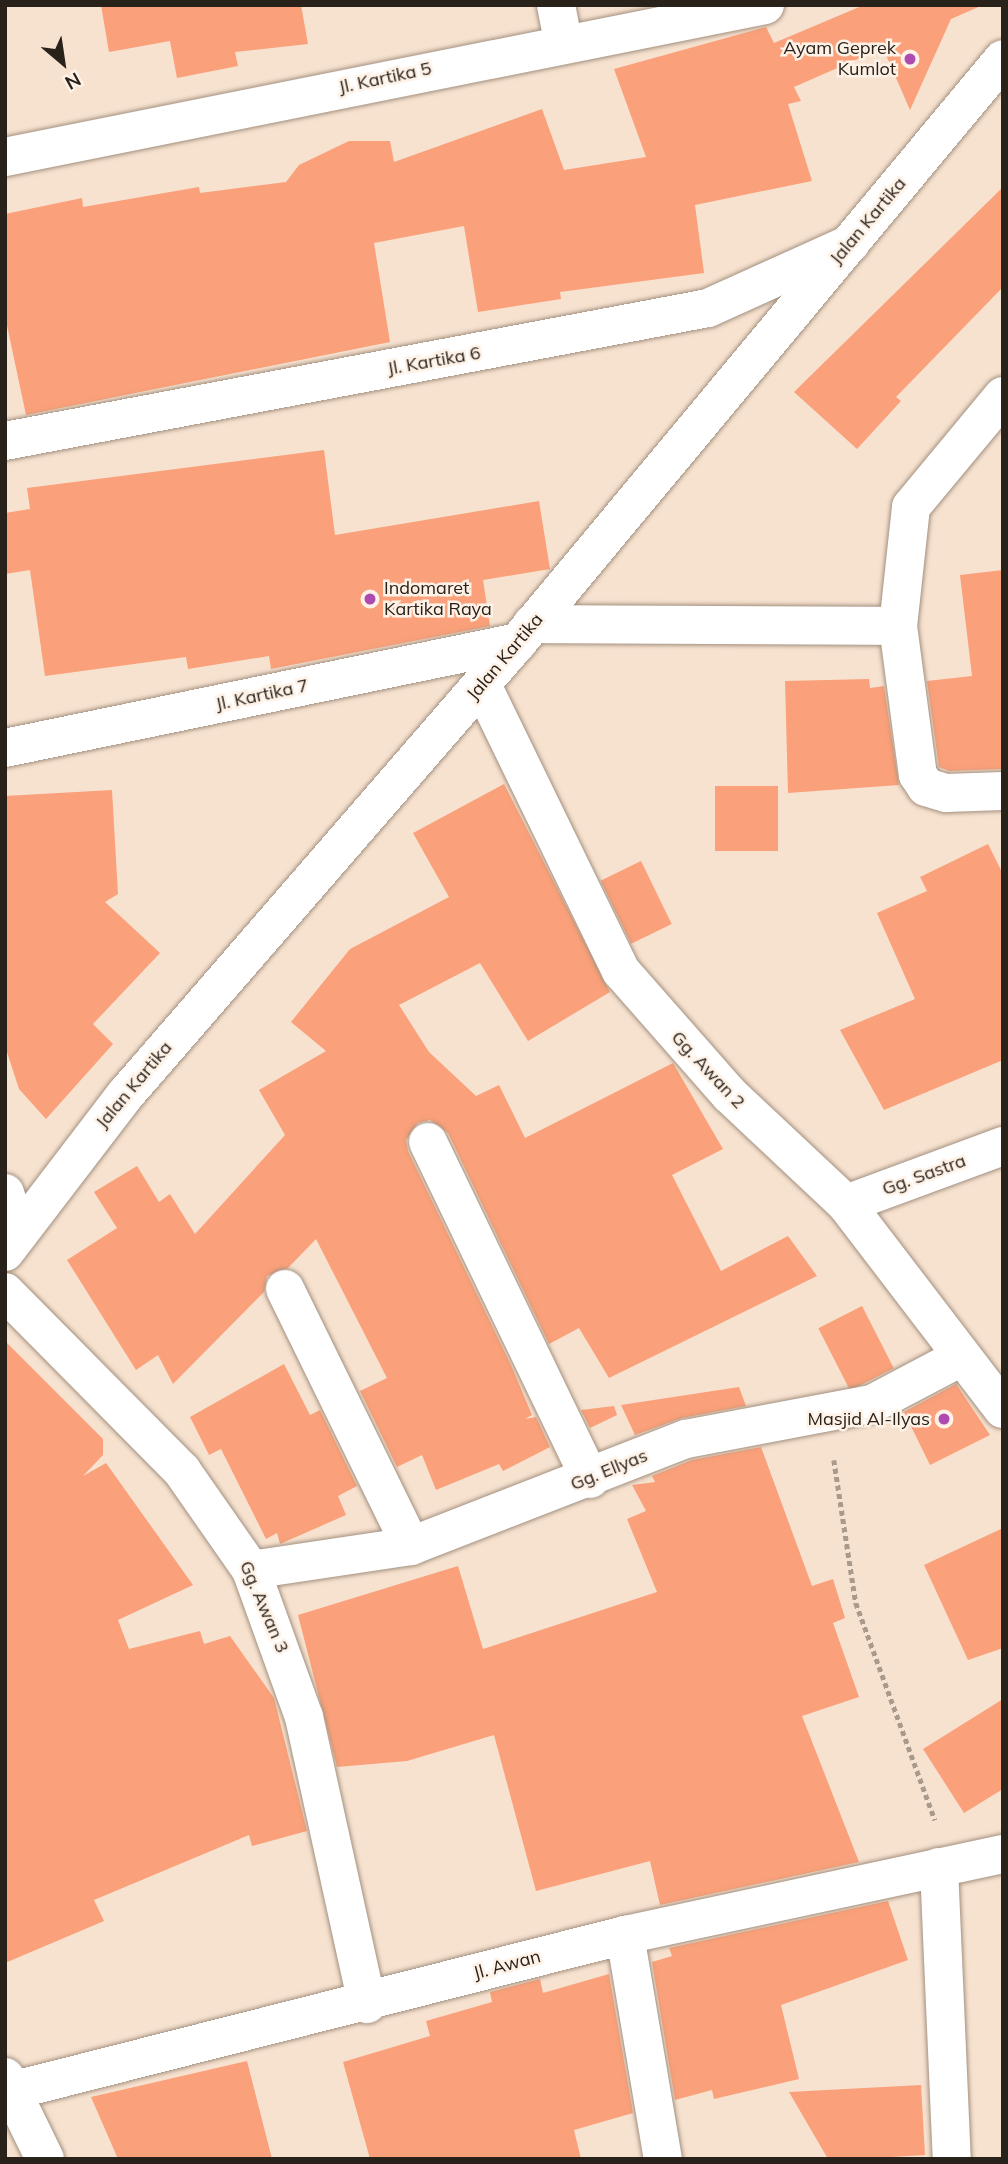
<!DOCTYPE html>
<html>
<head>
<meta charset="utf-8">
<style>
  body { margin:0 }
  #map { position:relative; width:1008px; height:2164px; overflow:hidden; background:#f7e2d0; font-family:Mulish,sans-serif }
  div>[style] { position:absolute }
  [style*='--x'] { left:calc(var(--x)*1px); top:calc(var(--y)*1px); width:calc(var(--w)*1px); rotate:calc(var(--a)*1deg) }
  .building>* { inset:0; background:#faa07a; transform-origin:0 0 }
  .path>* { height:4.5px; margin-top:-2.25px; transform-origin:0; background:repeating-linear-gradient(90deg,#aa9a8c 0 5px,transparent 0 8.5px) }
  .roads { filter:drop-shadow(0 0 2px #a3907f) drop-shadow(0 0 2px #a3907f) }
  .street>* { height:38px; margin:-19px; padding:0 19px; transform-origin:19px; border-radius:19px; background:#fff }
  .secondary>* { height:38px; margin:-19px; padding:0 19px; transform-origin:19px; border-radius:19px; background:#fff }
  .dots>* { width:19px; height:19px; translate:-50% -50%; box-sizing:border-box; border:4px solid #fef1e6; border-radius:50% }
  span { translate:-50% -50%; white-space:nowrap; text-align:center; line-height:1.15; -webkit-text-stroke:5px #fef1e6; paint-order:stroke }
  .poi-label { font-size:18px; color:#29221b }
  .right { translate:-100% -50%; text-align:right }
  .left { translate:0 -50%; text-align:left }
  .street-label { font-size:18px; color:#29221b }
  .frame { position:absolute; inset:0; border:7px solid #29221b; pointer-events:none }
  .north { position:absolute; left:28px; top:28px; width:70px; height:70px; -webkit-text-stroke:5px #fef1e6; paint-order:stroke; rotate:151deg; font-size:19px; font-weight:700; line-height:28px; text-align:center; color:#29221b }
  .north::after { content:''; display:block; margin:auto; width:24px; height:32px; background:#29221b; clip-path:polygon(50% 0,100% 100%,50% 72%,0 100%) }
</style>
</head>
<body>
<div id="map">
  <div class="building">
    <div style="clip-path:polygon(101px 5px,301px 5px,308px 44px,235px 52px,238px 66px,177px 78px,170px 41px,109px 52px)"></div>
    <div style="clip-path:polygon(864px 5px,983px 5px,951px 19px,910px 110px,883px 48px,794px 87px,801px 101px,788px 104px,812px 181px,695px 205px,704px 273px,560px 292px,561px 299px,478px 312px,464px 226px,374px 243px,390px 342px,26px 415px,5px 316px,5px 214px,82px 198px,83px 207px,199px 187px,200px 193px,286px 182px,299px 165px,349px 141px,390px 141px,394px 162px,542px 109px,564px 170px,646px 157px,614px 69px,766px 27px,774px 43px)"></div>
    <div style="clip-path:polygon(1003px 187px,1003px 287px,896px 397px,901px 401px,857px 449px,794px 392px)"></div>
    <div style="clip-path:polygon(324px 450px,335px 535px,539px 501px,550px 569px,483px 580px,490px 626px,271px 669px,269px 656px,188px 669px,186px 657px,45px 676px,30px 570px,5px 574px,5px 513px,30px 509px,27px 488px)"></div>
    <div style="clip-path:polygon(1003px 570px,1003px 769px,949px 771px,939px 767px,927px 681px,972px 676px,960px 575px)"></div>
    <div style="clip-path:polygon(869px 679px,870px 688px,884px 686px,899px 785px,788px 793px,785px 681px)"></div>
    <div style="clip-path:polygon(504px 784px,610px 992px,528px 1041px,480px 963px,399px 1005px,429px 1052px,476px 1096px,499px 1085px,525px 1138px,673px 1063px,723px 1149px,672px 1175px,721px 1271px,788px 1236px,817px 1276px,609px 1378px,579px 1328px,549px 1344px,448px 1133px,430px 1120px,418px 1123px,406px 1140px,408px 1151px,511px 1365px,532px 1415px,525px 1419px,536px 1417px,550px 1447px,503px 1471px,499px 1464px,436px 1490px,422px 1455px,397px 1467px,360px 1391px,387px 1378px,316px 1239px,288px 1268px,267px 1276px,264px 1292px,173px 1384px,158px 1355px,136px 1370px,67px 1260px,117px 1228px,94px 1192px,137px 1166px,159px 1202px,170px 1194px,195px 1234px,285px 1135px,259px 1090px,326px 1051px,291px 1022px,350px 949px,449px 897px,413px 833px)"></div>
    <div style="left:715px;top:786px;width:63px;height:65px"></div>
    <div style="clip-path:polygon(112px 790px,118px 894px,105px 902px,160px 953px,93px 1024px,113px 1044px,46px 1119px,19px 1089px,5px 1046px,5px 796px)"></div>
    <div style="clip-path:polygon(988px 844px,1003px 874px,1003px 1060px,884px 1110px,840px 1030px,915px 999px,877px 913px,927px 891px,920px 877px)"></div>
    <div style="left:641px;top:861px;width:70px;height:45px;rotate:64deg"></div>
    <div style="left:862px;top:1306px;width:70px;height:49px;rotate:63deg"></div>
    <div style="clip-path:polygon(5px 1341px,103px 1439px,103px 1455px,83px 1476px,106px 1463px,193px 1585px,118px 1620px,129px 1649px,200px 1631px,204px 1644px,230px 1636px,274px 1698px,307px 1831px,252px 1846px,249px 1835px,94px 1900px,104px 1921px,5px 1963px)"></div>
    <div style="clip-path:polygon(284px 1364px,310px 1415px,320px 1410px,357px 1486px,338px 1496px,346px 1515px,280px 1544px,277px 1533px,266px 1539px,221px 1449px,209px 1455px,190px 1417px)"></div>
    <div style="clip-path:polygon(956px 1384px,990px 1435px,930px 1465px,904px 1412px)"></div>
    <div style="clip-path:polygon(739px 1387px,746px 1406px,682px 1418px,635px 1435px,621px 1405px)"></div>
    <div style="clip-path:polygon(614px 1406px,617px 1415px,590px 1428px,581px 1410px)"></div>
    <div style="clip-path:polygon(761px 1447px,812px 1586px,833px 1579px,845px 1618px,833px 1623px,859px 1697px,802px 1716px,859px 1862px,660px 1905px,650px 1861px,536px 1891px,494px 1735px,407px 1761px,337px 1767px,298px 1615px,458px 1566px,483px 1649px,657px 1592px,627px 1519px,646px 1511px,632px 1485px,655px 1482px,652px 1476px,692px 1460px)"></div>
    <div style="clip-path:polygon(1003px 1528px,1003px 1648px,968px 1660px,924px 1565px)"></div>
    <div style="clip-path:polygon(1003px 1699px,1003px 1789px,964px 1813px,923px 1749px)"></div>
    <div style="clip-path:polygon(888px 1901px,908px 1960px,781px 2005px,799px 2079px,714px 2099px,712px 2090px,675px 2100px,652px 1962px,672px 1956px,669px 1948px)"></div>
    <div style="clip-path:polygon(609px 1974px,633px 2113px,574px 2130px,581px 2159px,370px 2159px,343px 2062px,430px 2036px,426px 2021px,492px 2002px,490px 1992px,540px 1979px,543px 1993px)"></div>
    <div style="clip-path:polygon(247px 2061px,272px 2159px,118px 2159px,91px 2097px)"></div>
    <div style="clip-path:polygon(921px 2085px,925px 2155px,857px 2159px,828px 2159px,789px 2092px)"></div>
  </div>
  <div class="path">
    <div style="--x:834;--y:1460;--w:145;--a:81.3"></div>
    <div style="--x:856;--y:1603;--w:231;--a:70"></div>
  </div>
  <div class="roads">
    <div class="street">
      <div style="--x:556;--y:5;--w:38;--a:79"></div>
      <div style="--x:5;--y:157;--w:775;--a:-11.31"></div>
      <div style="--x:1003;--y:396;--w:144;--a:129.7"></div>
      <div style="--x:911;--y:507;--w:120;--a:96.2"></div>
      <div style="--x:898;--y:626;--w:150;--a:82.4"></div>
      <div style="--x:918;--y:775;--w:14;--a:56"></div>
      <div style="--x:926;--y:787;--w:21;--a:17"></div>
      <div style="--x:946;--y:793;--w:57;--a:-2"></div>
      <div style="--x:5;--y:441;--w:715;--a:-10.71"></div>
      <div style="--x:708;--y:308;--w:156;--a:-24.3"></div>
      <div style="--x:532;--y:624;--w:366;--a:0.3"></div>
      <div style="--x:482;--y:685;--w:318;--a:64.1"></div>
      <div style="--x:621;--y:971;--w:165;--a:48.7"></div>
      <div style="--x:730;--y:1095;--w:159;--a:43.2"></div>
      <div style="--x:846;--y:1204;--w:258;--a:52.6"></div>
      <div style="--x:5;--y:748;--w:524;--a:-11.67"></div>
      <div style="--x:428;--y:1142;--w:374;--a:64.3"></div>
      <div style="--x:5;--y:1193;--w:41;--a:71.6"></div>
      <div style="--x:846;--y:1204;--w:167;--a:-20.3"></div>
      <div style="--x:285;--y:1289;--w:286;--a:63.9"></div>
      <div style="--x:5;--y:1292;--w:252;--a:45.3"></div>
      <div style="--x:182;--y:1471;--w:121;--a:55.1"></div>
      <div style="--x:251;--y:1570;--w:156;--a:70.2"></div>
      <div style="--x:304;--y:1717;--w:294;--a:77.6"></div>
      <div style="--x:251;--y:1570;--w:162;--a:-8.5"></div>
      <div style="--x:411;--y:1546;--w:295;--a:-21.3"></div>
      <div style="--x:686;--y:1439;--w:189;--a:-10.7"></div>
      <div style="--x:872;--y:1404;--w:101;--a:-27.8"></div>
      <div style="--x:939;--y:1867;--w:292;--a:87.5"></div>
      <div style="--x:625;--y:1935;--w:227;--a:80.4"></div>
      <div style="--x:5;--y:2077;--w:91;--a:64"></div>
      <div style="--x:15;--y:2090;--w:629;--a:-14.26"></div>
      <div style="--x:625;--y:1935;--w:387;--a:-12.1"></div>
    </div>
    <div class="secondary">
      <div style="--x:5;--y:1252;--w:199;--a:-52.6"></div>
      <div style="--x:126;--y:1094;--w:598;--a:-49.07"></div>
      <div style="--x:518;--y:642;--w:758;--a:-50.24"></div>
    </div>
  </div>
  <div class="dots">
    <div style="left:910px;top:59px;background:#ae4ab0"></div>
    <div style="left:370px;top:599px;background:#ae4ab0"></div>
    <div style="left:944px;top:1419px;background:#ae4ab0"></div>
  </div>
  <div class="poi-label">
    <span class="right" style="left:896px;top:59px">Ayam Geprek<br>Kumlot</span>
    <span class="left" style="left:384px;top:599px">Indomaret<br>Kartika Raya</span>
    <span class="right" style="left:930px;top:1419px">Masjid Al-Ilyas</span>
  </div>
  <div class="street-label">
    <span style="left:385px;top:78px;rotate:-12deg">Jl. Kartika 5</span>
    <span style="left:868px;top:221px;rotate:-50deg">Jalan Kartika</span>
    <span style="left:434px;top:361px;rotate:-10deg">Jl. Kartika 6</span>
    <span style="left:505px;top:657px;rotate:-50deg">Jalan Kartika</span>
    <span style="left:262px;top:695px;rotate:-12deg">Jl. Kartika 7</span>
    <span style="left:708px;top:1070px;rotate:47deg">Gg. Awan 2</span>
    <span style="left:134px;top:1085px;rotate:-50deg">Jalan Kartika</span>
    <span style="left:924px;top:1175px;rotate:-20deg">Gg. Sastra</span>
    <span style="left:609px;top:1470px;rotate:-22deg">Gg. Ellyas</span>
    <span style="left:264px;top:1607px;rotate:67deg">Gg. Awan 3</span>
    <span style="left:507px;top:1965px;rotate:-15deg">Jl. Awan</span>
  </div>
  <div class="frame"></div>
  <div class="north">N</div>
</div>
</body>
</html>
